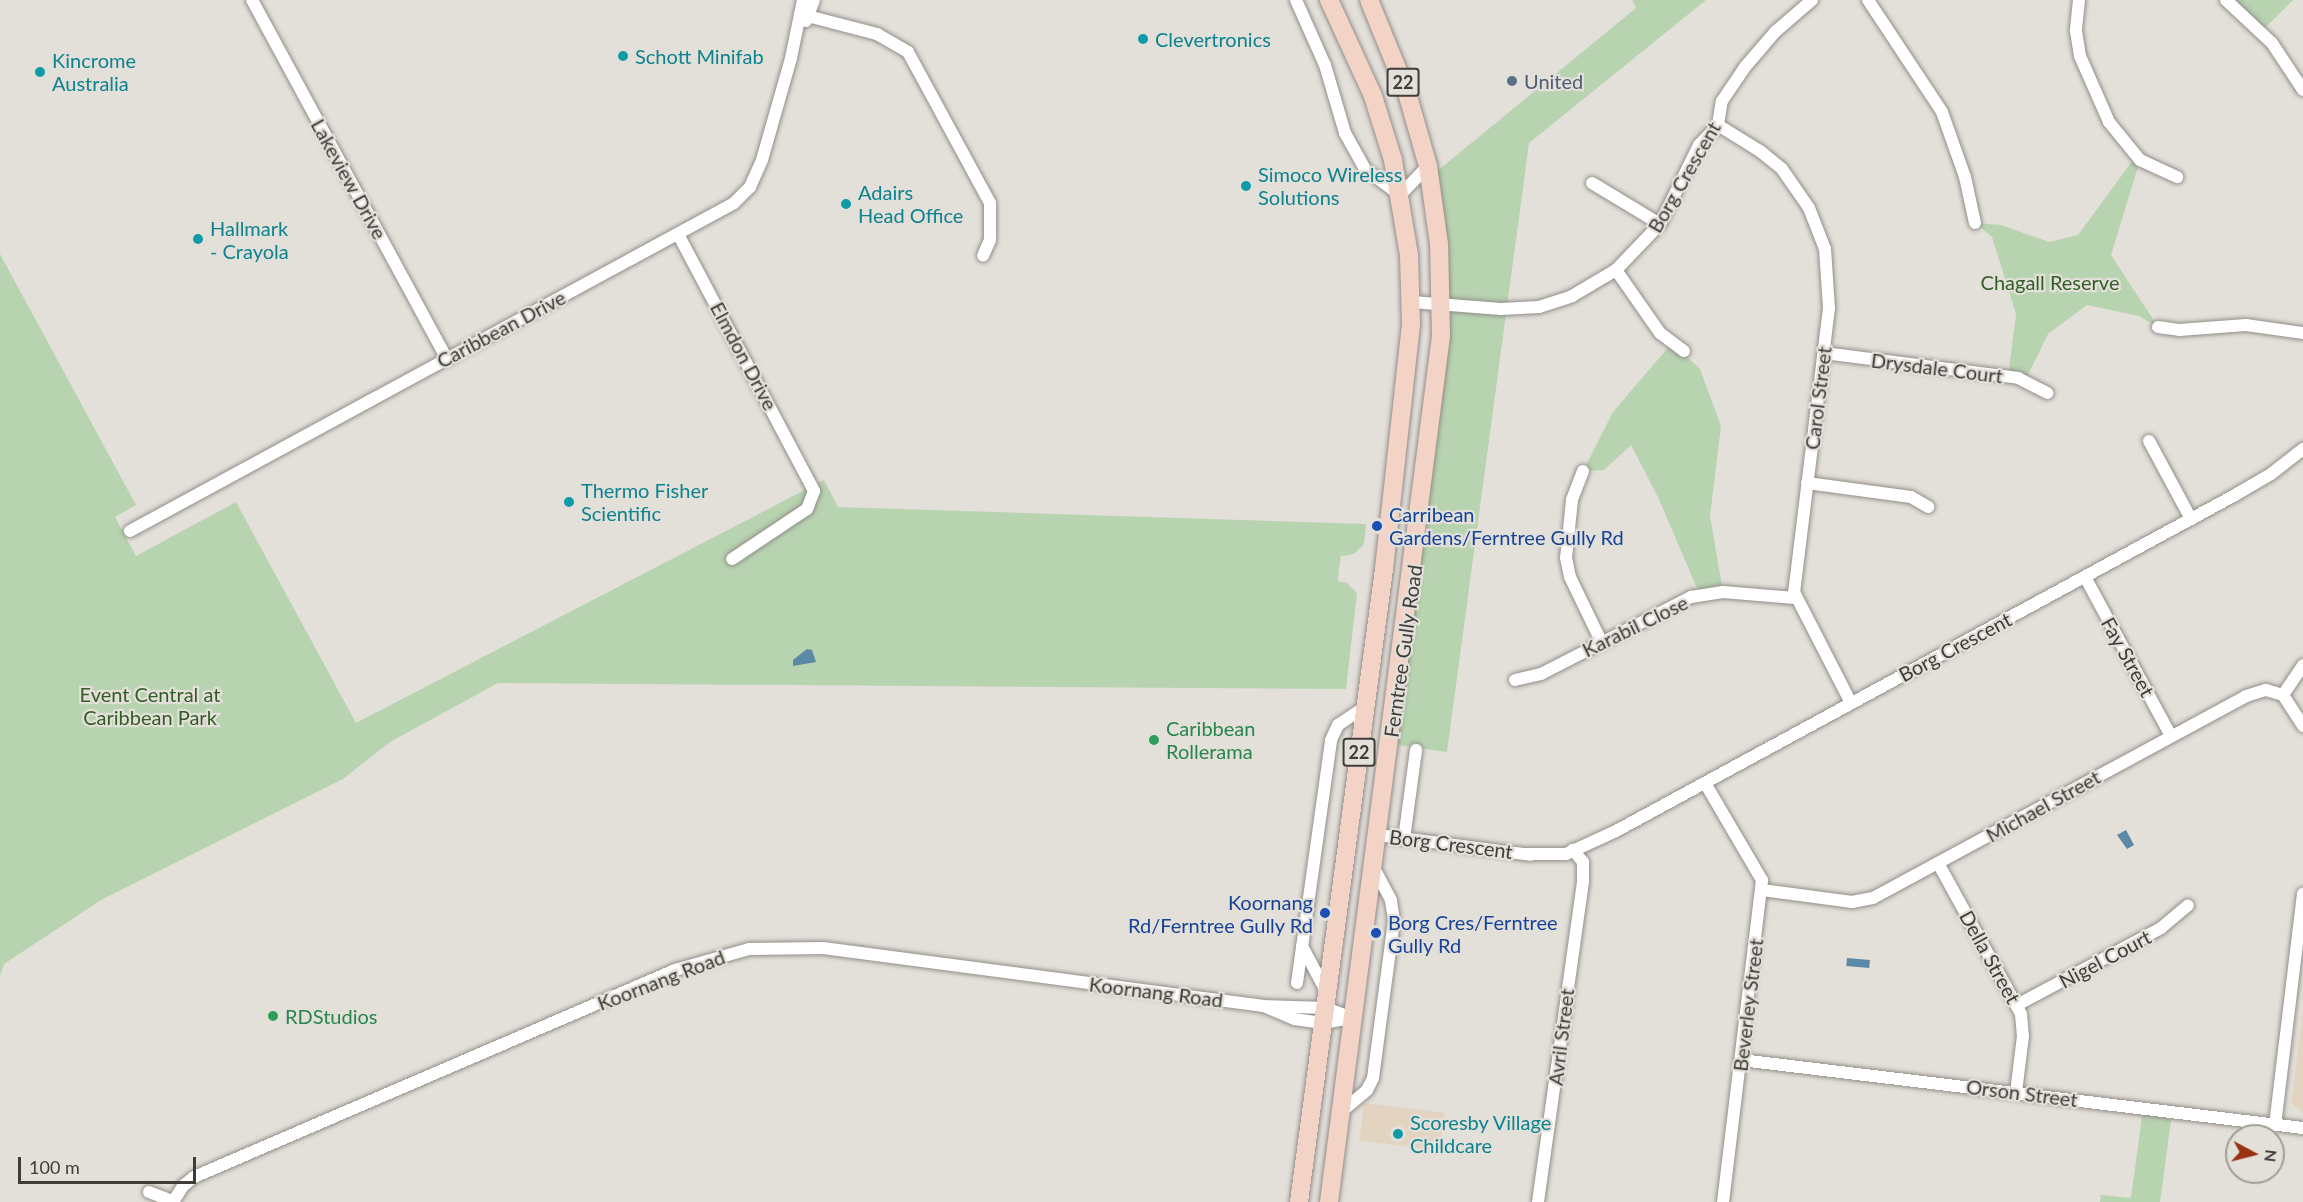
<!DOCTYPE html>
<html>
<head>
<meta charset="utf-8">
<style>
  body { margin:0 }
  #map { position:relative; width:2303px; height:1202px; overflow:hidden; background:#e3dfd9; font-family:Lato,sans-serif }
  div>[style] { position:absolute }
  [style*='--x'] { left:calc(var(--x)*1px); top:calc(var(--y)*1px); width:calc(var(--w)*1px); rotate:calc(var(--a)*1deg) }
  .education>* { inset:0; background:#e2d4c1; transform-origin:0 0 }
  .green>* { inset:0; background:#b7d3b0 }
  .water>* { inset:0; background:#5c89a5; transform-origin:0 0 }
  .roads { filter:drop-shadow(0 0 2px #928e89) drop-shadow(0 0 2px #928e89) }
  .minor>* { height:12px; margin:-6px; padding:0 6px; transform-origin:6px; border-radius:6px; background:#fff }
  .primary>* { height:18px; margin:-9px; padding:0 9px; transform-origin:9px; border-radius:9px; background:#f4d3c7 }
  .dots>* { width:16px; height:16px; translate:-50% -50%; box-sizing:border-box; border:3px solid #e3dfd9; border-radius:50% }
  span { translate:-50% -50%; white-space:nowrap; text-align:center; line-height:1.15; -webkit-text-stroke:4.5px #e3dfd9; paint-order:stroke }
  .shield-label span { padding:2px 4px; background:#e3dfd9; border:2px solid; border-radius:4px; -webkit-text-stroke-width:0 }
  .shield-label { font-size:18px; color:#3e3d3a; font-weight:700 }
  .culture-label { font-size:20px; color:#0d838f }
  .left { translate:0 -50%; text-align:left }
  .service-label { font-size:20px; color:#4e5e75 }
  .street-label { font-size:20px; color:#3e3d3a }
  .park-label { font-size:20px; color:#335d26 }
  .transit-label { font-size:20px; color:#164399 }
  .right { translate:-100% -50%; text-align:right }
  .leisure-label { font-size:20px; color:#27864d }
  .north { position:absolute; left:2225px; top:1124px; width:60px; height:60px; box-sizing:border-box; background:#e3dfd9; border:2px solid #a19e99; border-radius:50%; rotate:97deg; font-size:16px; font-weight:700; line-height:24px; text-align:center; color:#3e3d3a }
  .north::after { content:''; display:block; margin:auto; width:21px; height:27px; background:#993213; clip-path:polygon(50% 0,100% 100%,50% 72%,0 100%) }
  .scale { position:absolute; left:18px; top:1157px; width:178px; height:27px; box-sizing:border-box; border:3px solid #3e3d3a; border-top:0; padding-left:8px; font-size:18px; line-height:21px; white-space:nowrap; color:#3e3d3a; -webkit-text-stroke:4px #e3dfd9; paint-order:stroke }
</style>
</head>
<body>
<div id="map">
  <div class="education">
    <div style="clip-path:polygon(2303px 1010px,2303px 1113px,2291px 1103px)"></div>
    <div style="left:1364px;top:1103px;width:81px;height:38px;rotate:7deg"></div>
  </div>
  <div class="green">
    <div style="clip-path:polygon(1632px 0,1706px 0,1529px 143px,1447px 752px,1390px 744px,1438px 375px,1430px 177px,1636px 8px)"></div>
    <div style="clip-path:polygon(2226px 0,2293px 0,2262px 31px)"></div>
    <div style="clip-path:polygon(2136px 156px,2140px 160px,2111px 255px,2158px 327px,2139px 316px,2087px 305px,2048px 334px,2025px 381px,2008px 377px,2016px 314px,1992px 237px,1975px 223px,2001px 225px,2049px 242px,2078px 235px)"></div>
    <div style="clip-path:polygon(0 254px,136px 505px,115px 517px,136px 556px,236px 502px,356px 723px,824px 480px,838px 507px,1366px 524px,1364px 544px,1354px 554px,1341px 556px,1339px 569px,1338px 581px,1347px 583px,1357px 593px,1346px 689px,498px 683px,390px 742px,343px 779px,101px 900px,4px 964px,0 976px)"></div>
    <div style="clip-path:polygon(1672px 343px,1700px 369px,1721px 426px,1710px 516px,1723px 592px,1700px 595px,1658px 497px,1631px 445px,1604px 470px,1583px 471px,1613px 412px)"></div>
    <div style="clip-path:polygon(2143px 1109px,2172px 1113px,2160px 1202px,2100px 1202px,2101px 1195px,2131px 1198px)"></div>
  </div>
  <div class="water">
    <div style="clip-path:polygon(807px 649px,812px 650px,816px 662px,793px 666px,793px 660px)"></div>
    <div style="clip-path:polygon(2126px 830px,2134px 845px,2127px 849px,2117px 835px)"></div>
    <div style="left:1847px;top:958px;width:23px;height:8px;rotate:5deg"></div>
  </div>
  <div class="roads">
    <div class="minor">
      <div style="--x:252;--y:0;--w:407;--a:61.5"></div>
      <div style="--x:1296;--y:0;--w:71;--a:66"></div>
      <div style="--x:1325;--y:65;--w:71;--a:73.6"></div>
      <div style="--x:1345;--y:133;--w:41;--a:60.9"></div>
      <div style="--x:1365;--y:169;--w:44;--a:36.6"></div>
      <div style="--x:1400;--y:195;--w:40;--a:-46"></div>
      <div style="--x:1868;--y:0;--w:134;--a:56.5"></div>
      <div style="--x:1942;--y:112;--w:69;--a:70.5"></div>
      <div style="--x:1965;--y:177;--w:47;--a:77.7"></div>
      <div style="--x:2079;--y:0;--w:31;--a:96"></div>
      <div style="--x:2076;--y:31;--w:25;--a:81"></div>
      <div style="--x:2080;--y:56;--w:72;--a:66.3"></div>
      <div style="--x:2109;--y:122;--w:49;--a:50.8"></div>
      <div style="--x:2140;--y:160;--w:41;--a:24.7"></div>
      <div style="--x:2226;--y:0;--w:63;--a:43.1"></div>
      <div style="--x:2272;--y:43;--w:56;--a:56.6"></div>
      <div style="--x:800;--y:14;--w:80;--a:14.6"></div>
      <div style="--x:877;--y:34;--w:36;--a:30"></div>
      <div style="--x:908;--y:52;--w:172;--a:61.5"></div>
      <div style="--x:990;--y:203;--w:37;--a:90"></div>
      <div style="--x:990;--y:240;--w:17;--a:114"></div>
      <div style="--x:806;--y:21;--w:22;--a:-69"></div>
      <div style="--x:1718;--y:125;--w:49;--a:31.8"></div>
      <div style="--x:1760;--y:151;--w:28;--a:39"></div>
      <div style="--x:1782;--y:169;--w:47;--a:55.3"></div>
      <div style="--x:1809;--y:208;--w:44;--a:68.7"></div>
      <div style="--x:1825;--y:249;--w:59;--a:86.1"></div>
      <div style="--x:1829;--y:308;--w:286;--a:97"></div>
      <div style="--x:1794;--y:592;--w:125;--a:62.8"></div>
      <div style="--x:1592;--y:183;--w:79;--a:31.1"></div>
      <div style="--x:678;--y:234;--w:291;--a:62.1"></div>
      <div style="--x:814;--y:491;--w:19;--a:111"></div>
      <div style="--x:807;--y:509;--w:90;--a:146.3"></div>
      <div style="--x:1616;--y:270;--w:77;--a:55.1"></div>
      <div style="--x:1660;--y:333;--w:30;--a:37"></div>
      <div style="--x:1412;--y:302;--w:89;--a:4.5"></div>
      <div style="--x:1501;--y:309;--w:38;--a:-3"></div>
      <div style="--x:1539;--y:307;--w:35;--a:-18"></div>
      <div style="--x:1572;--y:296;--w:51;--a:-30.6"></div>
      <div style="--x:1616;--y:270;--w:64;--a:-46.3"></div>
      <div style="--x:1660;--y:224;--w:88;--a:-63.7"></div>
      <div style="--x:1699;--y:145;--w:28;--a:-46"></div>
      <div style="--x:1718;--y:125;--w:24;--a:-81"></div>
      <div style="--x:1722;--y:101;--w:41;--a:-55.9"></div>
      <div style="--x:1745;--y:67;--w:46;--a:-49.4"></div>
      <div style="--x:1775;--y:32;--w:49;--a:-40.9"></div>
      <div style="--x:2158;--y:327;--w:21;--a:8"></div>
      <div style="--x:2179;--y:330;--w:67;--a:-4.3"></div>
      <div style="--x:2246;--y:325;--w:58;--a:8"></div>
      <div style="--x:1824;--y:353;--w:196;--a:7.3"></div>
      <div style="--x:2018;--y:378;--w:33;--a:27"></div>
      <div style="--x:2149;--y:441;--w:89;--a:61.7"></div>
      <div style="--x:1583;--y:471;--w:31;--a:111"></div>
      <div style="--x:1572;--y:500;--w:58;--a:95.9"></div>
      <div style="--x:1566;--y:558;--w:19;--a:78"></div>
      <div style="--x:1570;--y:577;--w:71;--a:64.2"></div>
      <div style="--x:1807;--y:483;--w:105;--a:7.7"></div>
      <div style="--x:1911;--y:497;--w:20;--a:30"></div>
      <div style="--x:130;--y:531;--w:687;--a:-28.5"></div>
      <div style="--x:734;--y:203;--w:23;--a:-45"></div>
      <div style="--x:750;--y:187;--w:30;--a:-66"></div>
      <div style="--x:762;--y:160;--w:106;--a:-74.1"></div>
      <div style="--x:791;--y:58;--w:59;--a:-78.3"></div>
      <div style="--x:2085;--y:577;--w:181;--a:61.6"></div>
      <div style="--x:1515;--y:680;--w:27;--a:-13"></div>
      <div style="--x:1541;--y:674;--w:169;--a:-27.2"></div>
      <div style="--x:1691;--y:597;--w:32;--a:-9"></div>
      <div style="--x:1723;--y:592;--w:72;--a:4.8"></div>
      <div style="--x:2283;--y:695;--w:37;--a:57"></div>
      <div style="--x:1705;--y:783;--w:113;--a:59.6"></div>
      <div style="--x:1762;--y:880;--w:324;--a:96.9"></div>
      <div style="--x:1378;--y:835;--w:154;--a:7.4"></div>
      <div style="--x:1404;--y:839;--w:90;--a:-82.3"></div>
      <div style="--x:1525;--y:854;--w:41;--a:0"></div>
      <div style="--x:1566;--y:854;--w:55;--a:-24.7"></div>
      <div style="--x:1616;--y:831;--w:704;--a:-28.49"></div>
      <div style="--x:2235;--y:495;--w:42;--a:-30.3"></div>
      <div style="--x:2271;--y:474;--w:41;--a:-38"></div>
      <div style="--x:1938;--y:863;--w:172;--a:61.2"></div>
      <div style="--x:2021;--y:1014;--w:22;--a:85"></div>
      <div style="--x:2023;--y:1036;--w:56;--a:97.1"></div>
      <div style="--x:1762;--y:890;--w:91;--a:7.6"></div>
      <div style="--x:1852;--y:902;--w:21;--a:-11"></div>
      <div style="--x:1873;--y:898;--w:424;--a:-28.4"></div>
      <div style="--x:2246;--y:696;--w:21;--a:-17"></div>
      <div style="--x:2266;--y:690;--w:18;--a:16"></div>
      <div style="--x:2283;--y:695;--w:36;--a:-56"></div>
      <div style="--x:1302;--y:946;--w:53;--a:62"></div>
      <div style="--x:1297;--y:983;--w:245;--a:-82"></div>
      <div style="--x:1331;--y:740;--w:17;--a:-65"></div>
      <div style="--x:1338;--y:725;--w:32;--a:-34"></div>
      <div style="--x:2017;--y:1005;--w:163;--a:-28.1"></div>
      <div style="--x:2161;--y:928;--w:35;--a:-40"></div>
      <div style="--x:1266;--y:1007;--w:30;--a:23"></div>
      <div style="--x:1294;--y:1019;--w:29;--a:8"></div>
      <div style="--x:1323;--y:1023;--w:28;--a:-10"></div>
      <div style="--x:1741;--y:1060;--w:566;--a:6.9"></div>
      <div style="--x:1341;--y:1112;--w:34;--a:-40"></div>
      <div style="--x:1367;--y:1090;--w:13;--a:-63"></div>
      <div style="--x:1373;--y:1078;--w:159;--a:-82.4"></div>
      <div style="--x:1394;--y:920;--w:20;--a:-99"></div>
      <div style="--x:1391;--y:900;--w:36;--a:-118"></div>
      <div style="--x:2275;--y:1125;--w:233;--a:-83.1"></div>
      <div style="--x:149;--y:1192;--w:26;--a:21"></div>
      <div style="--x:173;--y:1202;--w:19;--a:-58"></div>
      <div style="--x:183;--y:1186;--w:14;--a:-39"></div>
      <div style="--x:194;--y:1177;--w:524;--a:-23.28"></div>
      <div style="--x:675;--y:970;--w:77;--a:-15.8"></div>
      <div style="--x:749;--y:949;--w:74;--a:-0.8"></div>
      <div style="--x:823;--y:948;--w:443;--a:7.5"></div>
      <div style="--x:1262;--y:1006;--w:63;--a:1.8"></div>
      <div style="--x:1325;--y:1008;--w:30;--a:20"></div>
      <div style="--x:1538;--y:1202;--w:324;--a:-82"></div>
      <div style="--x:1583;--y:881;--w:19;--a:-90"></div>
      <div style="--x:1583;--y:862;--w:16;--a:-130"></div>
    </div>
    <div class="primary">
      <div style="--x:1299;--y:1202;--w:639;--a:-82.35"></div>
      <div style="--x:1384;--y:569;--w:247;--a:-83.7"></div>
      <div style="--x:1411;--y:323;--w:68;--a:-91.7"></div>
      <div style="--x:1409;--y:255;--w:96;--a:-99.6"></div>
      <div style="--x:1393;--y:160;--w:67;--a:-107.4"></div>
      <div style="--x:1373;--y:96;--w:106;--a:-114.6"></div>
      <div style="--x:1329;--y:1202;--w:873;--a:-82.63"></div>
      <div style="--x:1441;--y:336;--w:92;--a:-91.2"></div>
      <div style="--x:1439;--y:244;--w:79;--a:-98"></div>
      <div style="--x:1428;--y:166;--w:76;--a:-106"></div>
      <div style="--x:1407;--y:93;--w:100;--a:-112.2"></div>
    </div>
  </div>
  <div class="dots">
    <div style="left:1143px;top:39px;background:#0f9aa8"></div>
    <div style="left:623px;top:56px;background:#0f9aa8"></div>
    <div style="left:40px;top:72px;background:#0f9aa8"></div>
    <div style="left:1512px;top:81px;background:#5c6f8a"></div>
    <div style="left:1246px;top:186px;background:#0f9aa8"></div>
    <div style="left:846px;top:204px;background:#0f9aa8"></div>
    <div style="left:198px;top:239px;background:#0f9aa8"></div>
    <div style="left:569px;top:502px;background:#0f9aa8"></div>
    <div style="left:1377px;top:526px;background:#1a4fb4"></div>
    <div style="left:1154px;top:740px;background:#2e9e5b"></div>
    <div style="left:1325px;top:913px;background:#1a4fb4"></div>
    <div style="left:1376px;top:933px;background:#1a4fb4"></div>
    <div style="left:273px;top:1016px;background:#2e9e5b"></div>
    <div style="left:1398px;top:1134px;background:#0f9aa8"></div>
  </div>
  <div class="shield-label">
    <span style="left:1403px;top:82px">22</span>
    <span style="left:1359px;top:752px">22</span>
  </div>
  <div class="culture-label">
    <span class="left" style="left:1155px;top:39px">Clevertronics</span>
    <span class="left" style="left:635px;top:56px">Schott Minifab</span>
    <span class="left" style="left:52px;top:72px">Kincrome<br>Australia</span>
    <span class="left" style="left:1258px;top:186px">Simoco Wireless<br>Solutions</span>
    <span class="left" style="left:858px;top:204px">Adairs<br>Head Office</span>
    <span class="left" style="left:210px;top:240px">Hallmark<br>- Crayola</span>
    <span class="left" style="left:581px;top:502px">Thermo Fisher<br>Scientific</span>
    <span class="left" style="left:1410px;top:1134px">Scoresby Village<br>Childcare</span>
  </div>
  <div class="service-label">
    <span class="left" style="left:1524px;top:81px">United</span>
  </div>
  <div class="street-label">
    <span style="left:1684px;top:177px;rotate:-60deg">Borg Crescent</span>
    <span style="left:349px;top:179px;rotate:61deg">Lakeview Drive</span>
    <span style="left:501px;top:329px;rotate:-28deg">Caribbean Drive</span>
    <span style="left:744px;top:356px;rotate:62deg">Elmdon Drive</span>
    <span style="left:1937px;top:368px;rotate:7deg">Drysdale Court</span>
    <span style="left:1818px;top:398px;rotate:-83deg">Carol Street</span>
    <span style="left:1635px;top:626px;rotate:-26deg">Karabil Close</span>
    <span style="left:1955px;top:647px;rotate:-28deg">Borg Crescent</span>
    <span style="left:1403px;top:651px;rotate:-82deg">Ferntree Gully Road</span>
    <span style="left:2128px;top:657px;rotate:61deg">Fay Street</span>
    <span style="left:2043px;top:806px;rotate:-29deg">Michael Street</span>
    <span style="left:1451px;top:844px;rotate:7deg">Borg Crescent</span>
    <span style="left:1990px;top:957px;rotate:61deg">Della Street</span>
    <span style="left:2105px;top:959px;rotate:-28deg">Nigel Court</span>
    <span style="left:661px;top:980px;rotate:-21deg">Koornang Road</span>
    <span style="left:1156px;top:992px;rotate:7deg">Koornang Road</span>
    <span style="left:1748px;top:1005px;rotate:-83deg">Beverley Street</span>
    <span style="left:1561px;top:1037px;rotate:-83deg">Avril Street</span>
    <span style="left:2022px;top:1093px;rotate:7deg">Orson Street</span>
  </div>
  <div class="park-label">
    <span style="left:2050px;top:282px">Chagall Reserve</span>
    <span style="left:150px;top:706px">Event Central at<br>Caribbean Park</span>
  </div>
  <div class="transit-label">
    <span class="left" style="left:1389px;top:526px">Carribean<br>Gardens/Ferntree Gully Rd</span>
    <span class="right" style="left:1313px;top:914px">Koornang<br>Rd/Ferntree Gully Rd</span>
    <span class="left" style="left:1388px;top:934px">Borg Cres/Ferntree<br>Gully Rd</span>
  </div>
  <div class="leisure-label">
    <span class="left" style="left:1166px;top:740px">Caribbean<br>Rollerama</span>
    <span class="left" style="left:285px;top:1016px">RDStudios</span>
  </div>
  <div class="north">N</div>
  <div class="scale">100 m</div>
</div>
</body>
</html>
